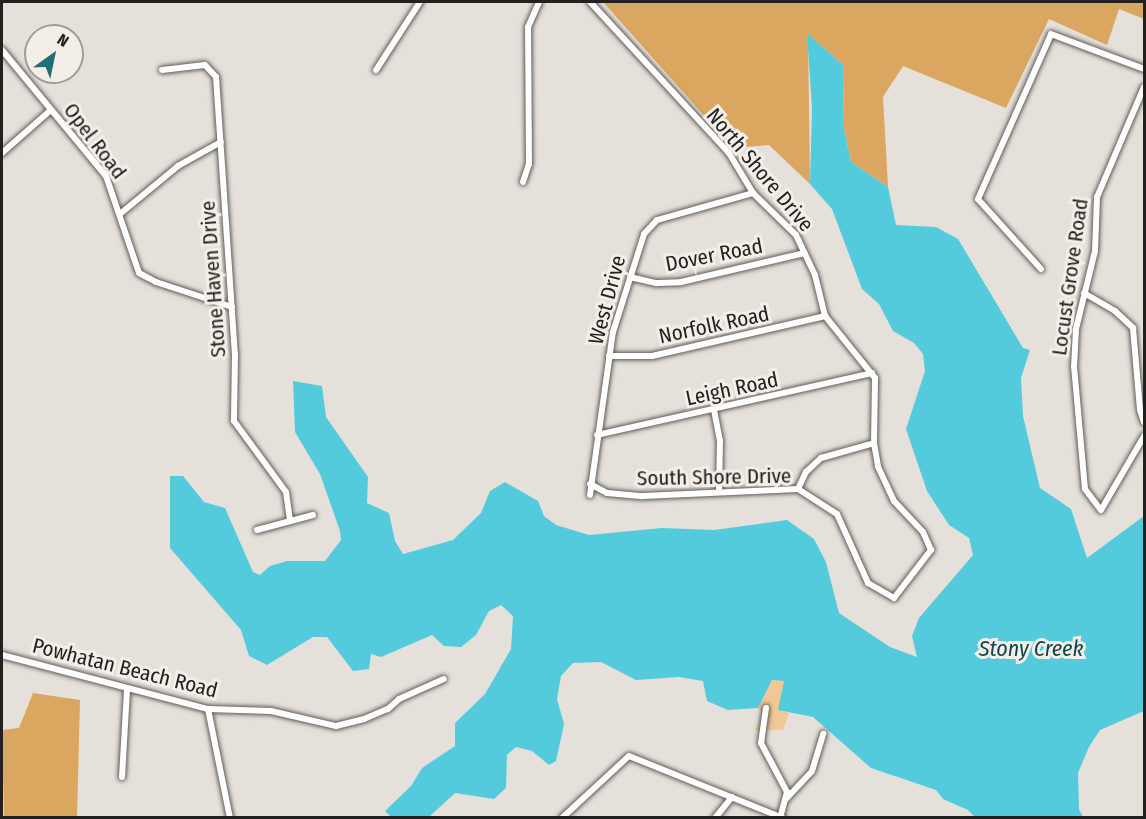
<!DOCTYPE html>
<html>
<head>
<meta charset="utf-8">
<style>
  body { margin:0 }
  #map { position:relative; width:1146px; height:819px; overflow:hidden; background:#e5e0da; font-family:"Fira Sans Condensed",sans-serif }
  div>[style] { position:absolute }
  [style*='--x'] { left:calc(var(--x)*1px); top:calc(var(--y)*1px); width:calc(var(--w)*1px); rotate:calc(var(--a)*1deg) }
  .green>* { inset:0; background:#efc896 }
  .forest>* { inset:0; background:#dba65f }
  .water>* { inset:0; background:#54cbdd }
  .roads { filter:drop-shadow(0 0 2px #615d57) drop-shadow(0 0 2px #615d57) }
  .minor>* { height:6px; margin:-3px; padding:0 3px; transform-origin:3px; border-radius:3px; background:#fff }
  span { translate:-50% -50%; white-space:nowrap; text-align:center; line-height:1.15; -webkit-text-stroke:6px #f3eee8; paint-order:stroke }
  .street-label { font-size:21px; color:#23211f }
  .water-label { font-size:22px; color:#0d444b; font-style:italic }
  .frame { position:absolute; inset:0; border:3px solid #23211f; pointer-events:none }
  .north { position:absolute; left:24px; top:24px; width:60px; height:60px; box-sizing:border-box; background:#f3eee8; border:2px solid #a09c98; border-radius:50%; rotate:33deg; font-size:16px; font-weight:700; line-height:24px; text-align:center; color:#23211f }
  .north::after { content:''; display:block; margin:auto; width:21px; height:27px; background:#256e79; clip-path:polygon(50% 0,100% 100%,50% 72%,0 100%) }
</style>
</head>
<body>
<div id="map">
  <div class="green">
    <div style="clip-path:polygon(772px 680px,784px 681px,779px 710px,789px 713px,783px 730px,755px 730px,763px 712px,758px 708px)"></div>
  </div>
  <div class="forest">
    <div style="clip-path:polygon(603px 2px,1144px 2px,1144px 19px,1119px 9px,1107px 45px,1049px 19px,1006px 108px,903px 66px,883px 97px,888px 187px,851px 162px,844px 129px,843px 65px,808px 34px,810px 184px,769px 145px,733px 148px)"></div>
    <div style="clip-path:polygon(33px 693px,80px 700px,77px 817px,4px 817px,2px 730px,19px 728px)"></div>
  </div>
  <div class="water">
    <div style="clip-path:polygon(807px 33px,843px 65px,844px 129px,851px 162px,888px 187px,896px 225px,936px 227px,958px 239px,1023px 348px,1030px 350px,1021px 378px,1023px 416px,1040px 488px,1071px 509px,1087px 558px,1144px 516px,1144px 711px,1100px 730px,1089px 747px,1078px 773px,1079px 809px,1083px 817px,975px 817px,968px 810px,943px 799px,936px 790px,871px 768px,813px 717px,778px 710px,784px 681px,772px 680px,758px 708px,728px 710px,707px 701px,703px 681px,679px 677px,636px 680px,601px 662px,573px 663px,561px 676px,557px 699px,564px 724px,556px 761px,549px 765px,532px 751px,516px 747px,507px 755px,506px 788px,494px 799px,455px 793px,429px 817px,391px 817px,385px 811px,411px 786px,422px 768px,455px 746px,455px 723px,485px 694px,511px 649px,513px 616px,501px 605px,489px 611px,476px 635px,461px 647px,444px 646px,432px 635px,381px 657px,371px 654px,369px 669px,353px 671px,327px 637px,313px 637px,267px 665px,249px 656px,241px 630px,170px 548px,170px 476px,183px 476px,204px 502px,225px 508px,253px 572px,260px 575px,270px 566px,287px 561px,325px 561px,341px 540px,340px 531px,320px 474px,295px 432px,293px 381px,322px 386px,326px 417px,368px 477px,367px 503px,389px 513px,395px 541px,403px 554px,453px 540px,481px 513px,490px 491px,505px 482px,538px 501px,544px 516px,556px 525px,589px 535px,662px 528px,714px 530px,787px 520px,814px 539px,826px 562px,839px 613px,890px 647px,917px 657px,912px 636px,919px 618px,973px 555px,969px 538px,949px 525px,927px 491px,906px 429px,925px 371px,923px 354px,914px 343px,893px 331px,879px 304px,862px 289px,832px 209px,810px 184px,812px 108px)"></div>
  </div>
  <div class="roads">
    <div class="minor">
      <div style="--x:2;--y:50;--w:163;--a:50.5"></div>
      <div style="--x:106;--y:176;--w:102;--a:71.2"></div>
      <div style="--x:139;--y:273;--w:19;--a:28"></div>
      <div style="--x:156;--y:282;--w:80;--a:18.2"></div>
      <div style="--x:162;--y:70;--w:43;--a:-6.6"></div>
      <div style="--x:205;--y:65;--w:16;--a:47"></div>
      <div style="--x:216;--y:77;--w:278;--a:86.1"></div>
      <div style="--x:235;--y:354;--w:67;--a:90.9"></div>
      <div style="--x:234;--y:421;--w:88;--a:53.8"></div>
      <div style="--x:286;--y:492;--w:29;--a:82"></div>
      <div style="--x:376;--y:70;--w:81;--a:-57.1"></div>
      <div style="--x:1144;--y:87;--w:120;--a:113.1"></div>
      <div style="--x:1097;--y:197;--w:54;--a:92.1"></div>
      <div style="--x:1095;--y:251;--w:80;--a:103.7"></div>
      <div style="--x:1076;--y:329;--w:37;--a:93"></div>
      <div style="--x:1074;--y:366;--w:123;--a:84.9"></div>
      <div style="--x:1085;--y:489;--w:26;--a:53"></div>
      <div style="--x:1101;--y:510;--w:86;--a:-59.8"></div>
      <div style="--x:2;--y:153;--w:65;--a:-41.3"></div>
      <div style="--x:523;--y:182;--w:19;--a:-72"></div>
      <div style="--x:529;--y:164;--w:137;--a:-90.4"></div>
      <div style="--x:528;--y:27;--w:27;--a:-66"></div>
      <div style="--x:120;--y:214;--w:75;--a:-39.6"></div>
      <div style="--x:178;--y:166;--w:49;--a:-29.2"></div>
      <div style="--x:1041;--y:269;--w:94;--a:-132"></div>
      <div style="--x:978;--y:199;--w:180;--a:-66.1"></div>
      <div style="--x:1051;--y:34;--w:99;--a:20.6"></div>
      <div style="--x:630;--y:277;--w:28;--a:13"></div>
      <div style="--x:657;--y:283;--w:24;--a:-2"></div>
      <div style="--x:681;--y:282;--w:127;--a:-13.2"></div>
      <div style="--x:1084;--y:293;--w:36;--a:30"></div>
      <div style="--x:1115;--y:311;--w:25;--a:43"></div>
      <div style="--x:1133;--y:328;--w:82;--a:85.1"></div>
      <div style="--x:1140;--y:410;--w:13;--a:72"></div>
      <div style="--x:609;--y:356;--w:43;--a:0"></div>
      <div style="--x:652;--y:356;--w:178;--a:-13"></div>
      <div style="--x:714;--y:410;--w:32;--a:79"></div>
      <div style="--x:720;--y:441;--w:50;--a:91.1"></div>
      <div style="--x:597;--y:435;--w:282;--a:-12.7"></div>
      <div style="--x:590;--y:484;--w:19;--a:28"></div>
      <div style="--x:607;--y:493;--w:36;--a:5"></div>
      <div style="--x:643;--y:496;--w:155;--a:-2.6"></div>
      <div style="--x:798;--y:489;--w:46;--a:32.7"></div>
      <div style="--x:837;--y:514;--w:76;--a:65.8"></div>
      <div style="--x:868;--y:583;--w:30;--a:30"></div>
      <div style="--x:894;--y:598;--w:61;--a:-52.4"></div>
      <div style="--x:931;--y:550;--w:20;--a:-114"></div>
      <div style="--x:923;--y:532;--w:42;--a:-133.1"></div>
      <div style="--x:894;--y:501;--w:38;--a:-115"></div>
      <div style="--x:878;--y:466;--w:23;--a:-100"></div>
      <div style="--x:874;--y:443;--w:65;--a:-89.1"></div>
      <div style="--x:875;--y:378;--w:80;--a:-128.9"></div>
      <div style="--x:825;--y:316;--w:42;--a:-103.7"></div>
      <div style="--x:815;--y:275;--w:44;--a:-115.4"></div>
      <div style="--x:796;--y:235;--w:60;--a:-135.7"></div>
      <div style="--x:753;--y:193;--w:47;--a:-121"></div>
      <div style="--x:729;--y:153;--w:205;--a:-132.6"></div>
      <div style="--x:798;--y:489;--w:19;--a:-65"></div>
      <div style="--x:806;--y:472;--w:21;--a:-43"></div>
      <div style="--x:821;--y:458;--w:55;--a:-15.8"></div>
      <div style="--x:590;--y:495;--w:165;--a:-82"></div>
      <div style="--x:613;--y:332;--w:103;--a:-72.4"></div>
      <div style="--x:644;--y:234;--w:19;--a:-47"></div>
      <div style="--x:657;--y:220;--w:100;--a:-15.7"></div>
      <div style="--x:257;--y:530;--w:58;--a:-15"></div>
      <div style="--x:2;--y:655;--w:213;--a:14.7"></div>
      <div style="--x:208;--y:709;--w:63;--a:1.8"></div>
      <div style="--x:271;--y:711;--w:67;--a:13"></div>
      <div style="--x:336;--y:726;--w:29;--a:-14"></div>
      <div style="--x:364;--y:719;--w:26;--a:-23"></div>
      <div style="--x:388;--y:709;--w:15;--a:-42"></div>
      <div style="--x:399;--y:699;--w:49;--a:-24"></div>
      <div style="--x:766;--y:708;--w:35;--a:98"></div>
      <div style="--x:761;--y:743;--w:55;--a:62"></div>
      <div style="--x:787;--y:792;--w:27;--a:105"></div>
      <div style="--x:208;--y:709;--w:111;--a:78.6"></div>
      <div style="--x:122;--y:777;--w:86;--a:-86.7"></div>
      <div style="--x:786;--y:799;--w:38;--a:-47"></div>
      <div style="--x:812;--y:771;--w:39;--a:-73"></div>
      <div style="--x:562;--y:818;--w:91;--a:-42.8"></div>
      <div style="--x:629;--y:756;--w:166;--a:21.9"></div>
      <div style="--x:715;--y:818;--w:27;--a:-51"></div>
    </div>
  </div>
  <div class="street-label">
    <span style="left:95px;top:141px;rotate:53deg">Opel Road</span>
    <span style="left:760px;top:170px;rotate:50deg">North Shore Drive</span>
    <span style="left:714px;top:255px;rotate:-11deg">Dover Road</span>
    <span style="left:1070px;top:277px;rotate:-82deg">Locust Grove Road</span>
    <span style="left:213px;top:279px;rotate:-94deg">Stone Haven Drive</span>
    <span style="left:607px;top:300px;rotate:-75deg">West Drive</span>
    <span style="left:714px;top:325px;rotate:-12deg">Norfolk Road</span>
    <span style="left:732px;top:389px;rotate:-12deg">Leigh Road</span>
    <span style="left:714px;top:477px;rotate:-1deg">South Shore Drive</span>
    <span style="left:125px;top:668px;rotate:14deg">Powhatan Beach Road</span>
  </div>
  <div class="water-label">
    <span style="left:1031px;top:649px">Stony Creek</span>
  </div>
  <div class="frame"></div>
  <div class="north">N</div>
</div>
</body>
</html>
